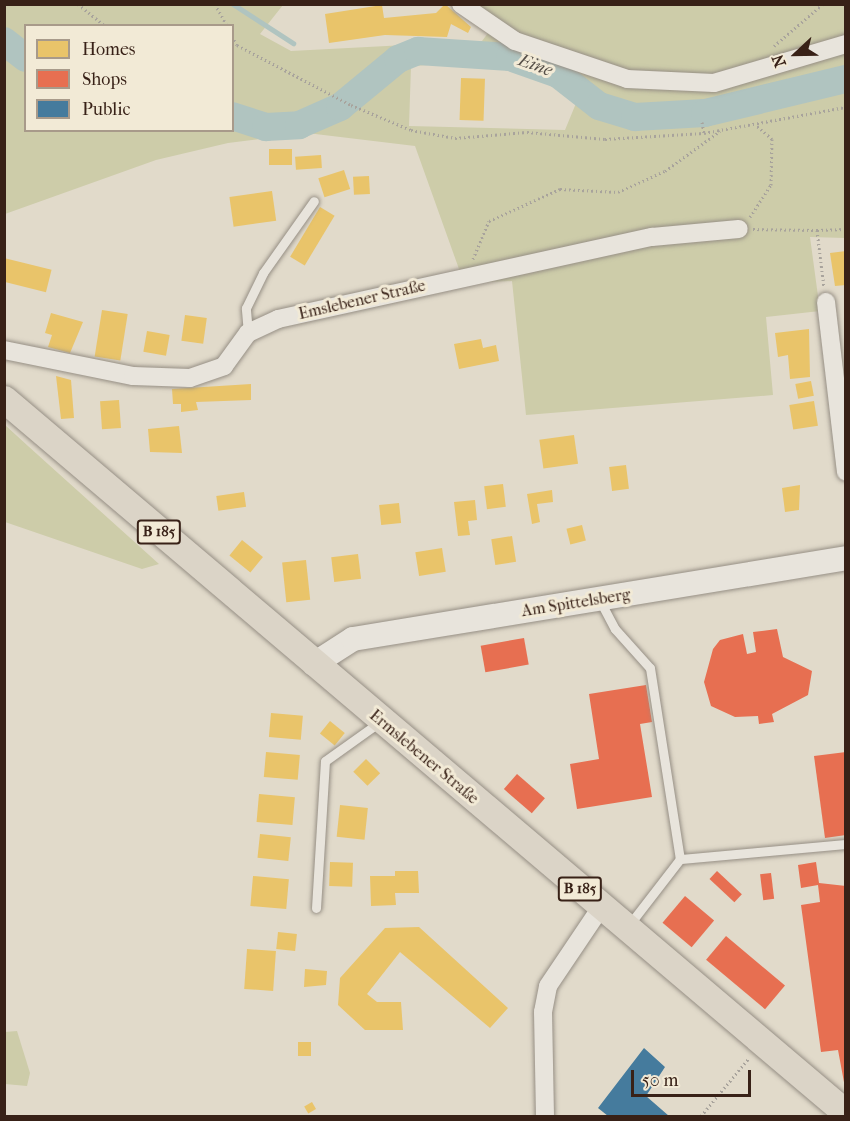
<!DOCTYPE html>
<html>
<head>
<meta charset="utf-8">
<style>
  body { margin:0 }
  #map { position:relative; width:850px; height:1121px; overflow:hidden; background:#e1daca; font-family:"IM FELL French Canon",serif }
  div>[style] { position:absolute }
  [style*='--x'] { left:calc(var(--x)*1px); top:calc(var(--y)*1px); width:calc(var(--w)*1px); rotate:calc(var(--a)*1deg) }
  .green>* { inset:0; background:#cdcca9 }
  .homes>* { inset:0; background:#e9c46a; transform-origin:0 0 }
  .shops>* { inset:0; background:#e76f51; transform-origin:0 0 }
  .public>* { inset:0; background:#457b9d }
  .stream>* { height:4.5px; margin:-2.25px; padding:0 2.25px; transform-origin:2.25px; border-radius:2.25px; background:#b0c4c0 }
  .river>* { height:28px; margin:-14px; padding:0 14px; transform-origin:14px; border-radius:14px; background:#b0c4c0 }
  .path>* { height:3px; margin-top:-1.5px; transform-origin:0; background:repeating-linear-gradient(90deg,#a8a39c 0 1.5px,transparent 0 4.5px) }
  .roads { filter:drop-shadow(0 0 2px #968f85) drop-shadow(0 0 2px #968f85) }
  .service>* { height:9px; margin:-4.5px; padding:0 4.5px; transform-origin:4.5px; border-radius:4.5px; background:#e8e4dc }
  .minor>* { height:18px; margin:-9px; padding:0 9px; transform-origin:9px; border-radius:9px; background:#e8e4dc }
  .secondary>* { height:24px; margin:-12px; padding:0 12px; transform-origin:12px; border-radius:12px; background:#e8e4dc }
  .primary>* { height:27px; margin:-13.5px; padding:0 13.5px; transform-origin:13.5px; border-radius:13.5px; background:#dbd4c7 }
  span { translate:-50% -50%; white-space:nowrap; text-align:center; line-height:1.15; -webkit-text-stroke:6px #f2ead6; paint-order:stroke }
  .shield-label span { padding:2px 4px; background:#f2ead6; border:2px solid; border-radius:4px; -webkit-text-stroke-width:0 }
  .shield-label { font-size:15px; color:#382117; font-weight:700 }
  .street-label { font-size:16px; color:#382117 }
  .water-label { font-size:18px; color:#564f48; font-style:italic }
  .frame { position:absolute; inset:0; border:6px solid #382117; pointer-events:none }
  .legend { position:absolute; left:24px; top:24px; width:210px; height:108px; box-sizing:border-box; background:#f2ead6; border:2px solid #a89a8a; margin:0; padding:8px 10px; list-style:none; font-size:18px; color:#382117 }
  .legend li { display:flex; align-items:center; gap:12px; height:30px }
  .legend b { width:30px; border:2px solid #a89a8a }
  .north { position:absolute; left:766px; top:24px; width:60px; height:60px; -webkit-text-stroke:4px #f2ead6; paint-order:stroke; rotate:248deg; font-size:16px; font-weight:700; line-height:24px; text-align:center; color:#382117 }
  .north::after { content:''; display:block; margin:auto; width:21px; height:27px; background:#382117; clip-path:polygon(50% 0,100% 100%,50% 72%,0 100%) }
  .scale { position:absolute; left:631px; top:1070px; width:120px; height:27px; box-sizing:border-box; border:3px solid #382117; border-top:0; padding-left:8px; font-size:18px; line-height:21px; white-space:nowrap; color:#382117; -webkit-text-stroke:4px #f2ead6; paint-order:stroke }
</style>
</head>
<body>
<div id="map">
  <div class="green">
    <div style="clip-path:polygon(evenodd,4px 5px,283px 5px,260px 34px,291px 51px,482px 41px,491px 29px,452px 5px,845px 5px,845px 238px,810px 237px,820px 311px,766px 317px,773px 395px,526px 415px,512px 281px,464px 283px,415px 146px,307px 133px,228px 143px,156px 160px,5px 214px,4px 5px,26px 26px,232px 26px,232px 130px,26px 130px,26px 26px,4px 5px,494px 61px,579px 96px,565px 130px,409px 126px,411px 66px,494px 61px)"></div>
    <div style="clip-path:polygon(5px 425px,28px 446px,159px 564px,142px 569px,5px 522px)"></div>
    <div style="clip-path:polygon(17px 1031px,30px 1073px,27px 1086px,5px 1084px,5px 1032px)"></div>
  </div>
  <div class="homes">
    <div style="clip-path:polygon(445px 4px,471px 27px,468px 33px,451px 24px,447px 37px,385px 35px,329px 43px,325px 14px,382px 5px,384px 18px,436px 13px)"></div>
    <div style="left:461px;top:78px;width:24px;height:42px;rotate:2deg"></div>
    <div style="left:292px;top:149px;width:16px;height:23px;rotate:90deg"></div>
    <div style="left:321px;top:155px;width:13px;height:26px;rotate:86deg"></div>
    <div style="left:344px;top:170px;width:20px;height:27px;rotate:72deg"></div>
    <div style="left:369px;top:176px;width:18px;height:16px;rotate:87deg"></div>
    <div style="left:272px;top:191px;width:30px;height:43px;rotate:82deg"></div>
    <div style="left:320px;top:207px;width:17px;height:58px;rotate:31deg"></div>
    <div style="clip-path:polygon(846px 251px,846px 285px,835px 286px,830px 253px)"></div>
    <div style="left:4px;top:258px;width:49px;height:23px;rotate:14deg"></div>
    <div style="left:102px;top:310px;width:26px;height:47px;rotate:9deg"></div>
    <div style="clip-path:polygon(51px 313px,83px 322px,70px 353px,48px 347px,52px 335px,45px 333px)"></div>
    <div style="left:185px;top:315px;width:22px;height:26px;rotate:8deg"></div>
    <div style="clip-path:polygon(809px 329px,810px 377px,790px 379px,788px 355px,778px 357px,775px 333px)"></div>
    <div style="left:147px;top:331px;width:23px;height:21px;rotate:10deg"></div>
    <div style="clip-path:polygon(481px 339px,483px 348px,496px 345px,499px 361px,459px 369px,454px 344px)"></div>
    <div style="clip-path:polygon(56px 376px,71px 380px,74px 418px,61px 419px)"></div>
    <div style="left:811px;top:381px;width:15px;height:16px;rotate:79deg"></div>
    <div style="clip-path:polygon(251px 384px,251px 400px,196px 402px,198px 410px,181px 412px,181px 404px,173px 404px,172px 389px)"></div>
    <div style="left:119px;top:400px;width:28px;height:19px;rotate:86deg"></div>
    <div style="left:814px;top:401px;width:25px;height:25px;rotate:81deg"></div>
    <div style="clip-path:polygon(179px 426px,182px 453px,150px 452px,148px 429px)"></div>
    <div style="left:574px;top:435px;width:29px;height:35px;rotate:82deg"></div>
    <div style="left:626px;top:465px;width:24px;height:17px;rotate:83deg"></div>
    <div style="left:503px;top:484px;width:23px;height:19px;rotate:83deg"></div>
    <div style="clip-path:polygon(800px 485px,799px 510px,785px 512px,782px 488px)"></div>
    <div style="clip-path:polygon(552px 490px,553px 502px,537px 504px,540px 522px,532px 524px,527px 494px)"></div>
    <div style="left:244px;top:492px;width:15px;height:28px;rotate:82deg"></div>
    <div style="clip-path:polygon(475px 500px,477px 520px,468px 521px,470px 535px,458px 536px,454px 502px)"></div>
    <div style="left:399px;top:503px;width:20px;height:20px;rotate:84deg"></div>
    <div style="left:582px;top:525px;width:16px;height:16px;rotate:76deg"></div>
    <div style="left:512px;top:536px;width:26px;height:21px;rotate:81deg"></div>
    <div style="left:242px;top:540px;width:27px;height:20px;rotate:39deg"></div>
    <div style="left:442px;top:548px;width:24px;height:27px;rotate:81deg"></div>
    <div style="left:358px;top:554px;width:25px;height:27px;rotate:83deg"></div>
    <div style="left:306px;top:560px;width:40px;height:24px;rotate:84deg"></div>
    <div style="left:271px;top:713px;width:32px;height:24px;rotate:5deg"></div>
    <div style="left:330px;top:721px;width:19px;height:16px;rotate:39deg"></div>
    <div style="left:266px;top:752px;width:34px;height:25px;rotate:5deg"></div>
    <div style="left:366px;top:759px;width:20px;height:18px;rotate:45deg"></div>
    <div style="left:259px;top:794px;width:36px;height:28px;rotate:5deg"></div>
    <div style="left:340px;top:805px;width:28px;height:32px;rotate:6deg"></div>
    <div style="left:260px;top:834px;width:31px;height:24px;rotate:6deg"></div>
    <div style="left:330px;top:862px;width:23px;height:24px;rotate:2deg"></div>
    <div style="clip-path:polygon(395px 871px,418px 871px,419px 893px,395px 893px,396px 905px,371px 906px,370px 876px,395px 876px)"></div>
    <div style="left:253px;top:876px;width:36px;height:30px;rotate:5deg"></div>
    <div style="clip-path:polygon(419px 927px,508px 1008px,490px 1028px,400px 952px,367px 994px,377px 1002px,401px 1002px,403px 1030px,365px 1030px,338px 1005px,340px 978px,385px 928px)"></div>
    <div style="left:278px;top:932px;width:19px;height:17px;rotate:6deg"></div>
    <div style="left:247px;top:949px;width:29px;height:40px;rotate:4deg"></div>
    <div style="clip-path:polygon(305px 969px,327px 971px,326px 985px,304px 987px)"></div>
    <div style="left:298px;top:1042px;width:13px;height:14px"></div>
    <div style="left:312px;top:1102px;width:8px;height:9px;rotate:60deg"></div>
  </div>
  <div class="shops">
    <div style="clip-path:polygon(777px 629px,783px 657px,812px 671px,808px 695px,772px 714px,774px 722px,759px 724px,758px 716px,735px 717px,711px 706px,704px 682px,713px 649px,720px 640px,743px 634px,747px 654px,756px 652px,753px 632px)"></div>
    <div style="left:524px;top:638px;width:27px;height:44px;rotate:80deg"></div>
    <div style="clip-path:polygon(646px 685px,652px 722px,640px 724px,652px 797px,577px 809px,570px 764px,599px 759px,589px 694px)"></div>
    <div style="clip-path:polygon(846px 752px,846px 835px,825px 838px,814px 756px)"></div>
    <div style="left:517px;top:774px;width:37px;height:20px;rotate:41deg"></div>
    <div style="clip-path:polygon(816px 862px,819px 883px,846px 886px,846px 1093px,838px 1050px,821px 1052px,801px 905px,820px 902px,818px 885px,801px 888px,798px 865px)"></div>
    <div style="left:717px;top:871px;width:34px;height:11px;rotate:43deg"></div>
    <div style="left:771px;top:873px;width:26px;height:11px;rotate:83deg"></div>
    <div style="left:685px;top:896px;width:38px;height:35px;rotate:40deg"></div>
    <div style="left:726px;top:936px;width:77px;height:31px;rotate:40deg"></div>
  </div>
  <div class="public">
    <div style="clip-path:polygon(644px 1048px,665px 1067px,646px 1096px,669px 1116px,608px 1116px,598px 1108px)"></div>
  </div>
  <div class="stream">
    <div style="--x:233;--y:4;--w:72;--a:33"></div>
  </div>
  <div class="river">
    <div style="--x:4;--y:41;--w:28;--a:38"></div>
    <div style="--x:232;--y:116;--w:36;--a:18"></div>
    <div style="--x:266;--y:127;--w:33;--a:-3"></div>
    <div style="--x:299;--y:125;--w:45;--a:-23.7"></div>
    <div style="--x:340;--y:107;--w:75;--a:-39.6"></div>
    <div style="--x:398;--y:59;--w:22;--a:-22"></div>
    <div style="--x:418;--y:51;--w:92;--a:3.7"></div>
    <div style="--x:510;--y:57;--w:51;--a:19.5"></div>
    <div style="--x:558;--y:74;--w:52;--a:38"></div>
    <div style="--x:599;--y:106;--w:38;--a:17"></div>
    <div style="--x:635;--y:117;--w:70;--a:-3.3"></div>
    <div style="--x:705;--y:113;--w:145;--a:-13.6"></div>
  </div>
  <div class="path">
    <div style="--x:78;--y:4;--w:35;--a:39"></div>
    <div style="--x:215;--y:4;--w:25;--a:61"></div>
    <div style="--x:232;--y:36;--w:10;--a:61"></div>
    <div style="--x:237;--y:45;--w:129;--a:27.8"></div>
    <div style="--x:351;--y:105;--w:65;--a:22.6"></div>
    <div style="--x:411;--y:130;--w:45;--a:10.3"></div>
    <div style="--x:455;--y:138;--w:72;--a:-4.8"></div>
    <div style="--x:527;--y:132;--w:78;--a:5.1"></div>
    <div style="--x:605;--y:139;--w:99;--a:-3.5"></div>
    <div style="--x:704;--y:133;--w:144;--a:-10.4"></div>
    <div style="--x:774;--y:46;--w:65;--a:-40.6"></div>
    <div style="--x:702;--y:122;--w:11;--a:80"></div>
    <div style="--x:750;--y:217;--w:38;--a:-57"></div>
    <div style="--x:771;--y:185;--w:46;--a:-88.8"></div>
    <div style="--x:772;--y:139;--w:20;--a:-139"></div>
    <div style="--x:753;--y:229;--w:64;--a:0.9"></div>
    <div style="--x:817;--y:230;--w:58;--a:83.1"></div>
    <div style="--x:817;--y:230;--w:29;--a:-2"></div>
    <div style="--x:473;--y:259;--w:41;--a:-67.2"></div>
    <div style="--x:489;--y:221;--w:78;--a:-24.3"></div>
    <div style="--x:560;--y:189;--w:58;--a:3"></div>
    <div style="--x:618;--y:192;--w:51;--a:-24.1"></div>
    <div style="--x:665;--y:171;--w:68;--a:-36"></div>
    <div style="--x:701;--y:1116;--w:75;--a:-50.4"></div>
  </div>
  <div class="roads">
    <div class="service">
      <div style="--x:248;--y:333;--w:25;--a:-95"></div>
      <div style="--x:246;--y:308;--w:39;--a:-64"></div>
      <div style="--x:263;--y:273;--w:88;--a:-54.7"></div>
      <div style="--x:599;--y:599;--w:34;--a:62"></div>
      <div style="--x:615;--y:629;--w:52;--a:48.1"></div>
      <div style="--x:650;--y:668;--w:193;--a:81.1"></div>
      <div style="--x:680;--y:859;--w:83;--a:127.7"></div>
      <div style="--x:680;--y:859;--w:167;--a:-5.2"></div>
      <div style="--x:316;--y:908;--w:147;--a:-86.5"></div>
      <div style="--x:325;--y:761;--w:69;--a:-35.5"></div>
    </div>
    <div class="minor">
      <div style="--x:461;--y:4;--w:65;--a:34.4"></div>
      <div style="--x:515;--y:41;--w:118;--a:18.7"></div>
      <div style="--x:627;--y:79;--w:87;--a:2.6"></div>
      <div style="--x:714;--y:83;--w:138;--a:-16.5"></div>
      <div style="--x:826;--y:302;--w:171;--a:83.3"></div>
      <div style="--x:4;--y:350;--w:132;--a:11.4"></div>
      <div style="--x:133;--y:376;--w:57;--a:2"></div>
      <div style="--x:190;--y:378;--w:36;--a:-19"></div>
      <div style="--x:224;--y:366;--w:41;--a:-54"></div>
      <div style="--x:248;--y:333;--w:33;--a:-25"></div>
      <div style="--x:278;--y:319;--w:383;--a:-12.4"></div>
      <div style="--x:652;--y:237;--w:87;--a:-5.3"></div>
      <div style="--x:545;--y:1116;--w:104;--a:-91.1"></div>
      <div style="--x:543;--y:1012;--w:26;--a:-79"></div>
      <div style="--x:548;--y:986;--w:95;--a:-56.1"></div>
    </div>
    <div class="secondary">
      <div style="--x:314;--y:664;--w:46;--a:-32.7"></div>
      <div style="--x:353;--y:639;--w:500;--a:-9.3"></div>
    </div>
    <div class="primary">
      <div style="--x:4;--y:399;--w:1104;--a:40.3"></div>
    </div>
  </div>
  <div class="shield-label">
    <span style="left:159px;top:532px">B 185</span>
    <span style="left:580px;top:889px">B 185</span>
  </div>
  <div class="street-label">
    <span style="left:362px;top:300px;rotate:-13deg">Emslebener Straße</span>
    <span style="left:576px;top:603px;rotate:-9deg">Am Spittelsberg</span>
    <span style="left:424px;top:757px;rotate:40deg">Ermslebener Straße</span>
  </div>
  <div class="water-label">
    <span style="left:535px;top:66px;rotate:20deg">Eine</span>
  </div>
  <div class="frame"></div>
  <ul class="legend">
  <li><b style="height:16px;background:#e9c46a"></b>Homes</li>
  <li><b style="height:16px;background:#e76f51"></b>Shops</li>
  <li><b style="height:16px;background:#457b9d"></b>Public</li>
  </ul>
  <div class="north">N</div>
  <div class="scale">50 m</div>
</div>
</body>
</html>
